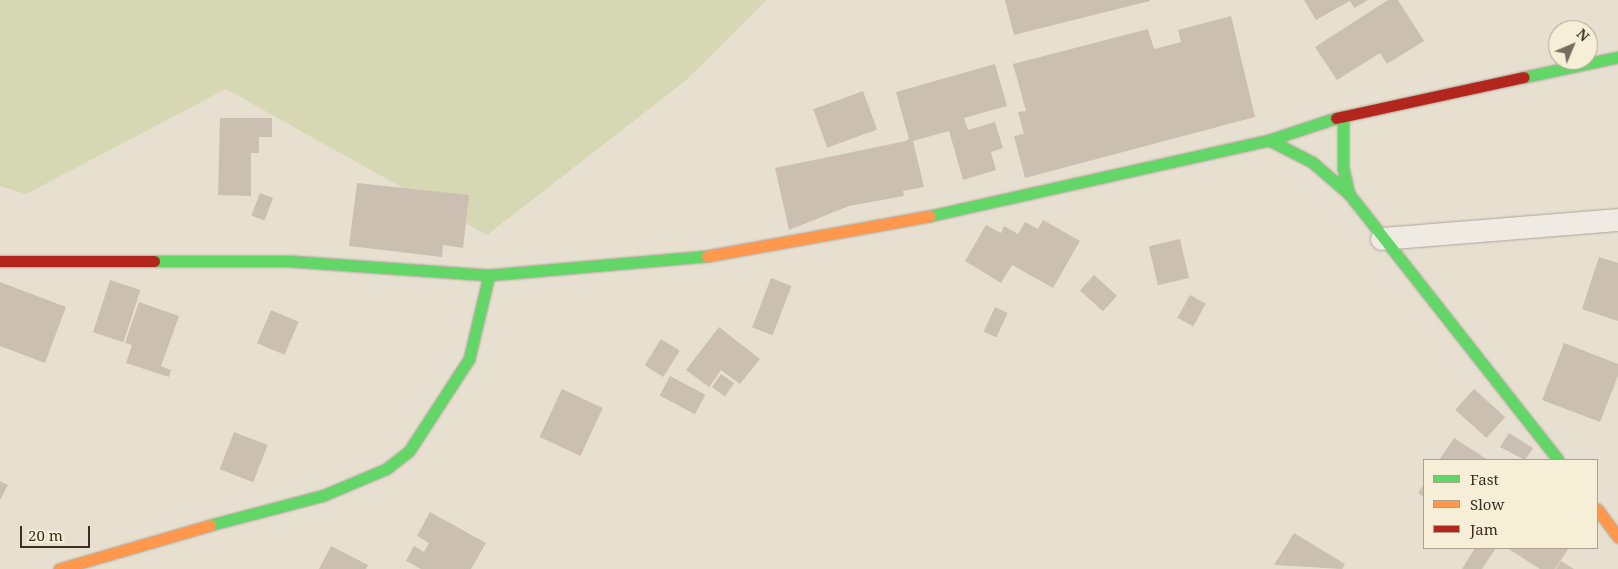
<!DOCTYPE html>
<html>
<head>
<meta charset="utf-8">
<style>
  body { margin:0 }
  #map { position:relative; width:1618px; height:569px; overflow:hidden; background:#e7e0d1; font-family:"Noto Serif",serif }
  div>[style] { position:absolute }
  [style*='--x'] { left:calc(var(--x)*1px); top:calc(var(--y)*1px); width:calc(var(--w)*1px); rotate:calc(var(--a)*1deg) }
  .green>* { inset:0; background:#d6d7b3 }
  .building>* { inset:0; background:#cbbfb2; transform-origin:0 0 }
  .roads { filter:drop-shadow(0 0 1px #ada599) drop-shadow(0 0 1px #ada599) }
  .street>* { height:22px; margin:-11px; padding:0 11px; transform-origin:11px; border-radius:11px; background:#efebe3 }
  .fast>* { height:11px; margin:-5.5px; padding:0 5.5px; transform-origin:5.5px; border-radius:5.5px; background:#63d668 }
  .slow>* { height:11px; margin:-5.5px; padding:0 5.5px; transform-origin:5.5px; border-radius:5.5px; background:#ff974d }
  .jam>* { height:11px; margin:-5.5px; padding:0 5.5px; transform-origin:5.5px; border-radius:5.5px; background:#b3261e }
  span { translate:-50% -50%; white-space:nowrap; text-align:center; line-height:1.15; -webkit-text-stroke:4px #f7eed8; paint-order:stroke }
  .legend { position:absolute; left:1423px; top:459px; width:175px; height:90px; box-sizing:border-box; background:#f7eed8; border:1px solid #ada18e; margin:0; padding:6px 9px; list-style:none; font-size:15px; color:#3d2e20 }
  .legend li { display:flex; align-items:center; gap:10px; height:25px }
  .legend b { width:25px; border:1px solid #ada18e }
  .north { position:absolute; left:1548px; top:20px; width:50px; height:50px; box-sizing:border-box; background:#f7eed8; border:1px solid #ada18e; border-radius:50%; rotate:45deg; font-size:14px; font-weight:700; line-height:20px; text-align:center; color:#3d2e20 }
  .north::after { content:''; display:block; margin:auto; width:18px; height:22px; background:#786c5e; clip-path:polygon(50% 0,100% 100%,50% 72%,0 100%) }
  .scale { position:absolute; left:20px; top:526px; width:70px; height:22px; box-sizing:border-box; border:2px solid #3d2e20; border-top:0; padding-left:6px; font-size:15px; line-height:18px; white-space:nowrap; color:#3d2e20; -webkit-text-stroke:4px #f7eed8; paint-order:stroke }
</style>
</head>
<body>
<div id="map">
  <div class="green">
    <div style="clip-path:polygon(0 0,767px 0,685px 81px,487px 235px,226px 89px,26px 194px,0 186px)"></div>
  </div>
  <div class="building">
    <div style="clip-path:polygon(1005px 0,1150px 0,1150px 1px,1014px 35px)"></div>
    <div style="clip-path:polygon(1304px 0,1368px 0,1354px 8px,1350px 1px,1316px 20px)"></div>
    <div style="clip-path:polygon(1388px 0,1398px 0,1424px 41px,1387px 64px,1380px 53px,1337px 80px,1315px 47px)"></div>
    <div style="clip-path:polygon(1231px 16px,1255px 117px,1025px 178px,1014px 136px,1024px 134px,1018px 112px,1026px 111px,1013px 64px,1148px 29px,1154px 49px,1181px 42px,1178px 30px)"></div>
    <div style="clip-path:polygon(995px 64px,1007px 106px,964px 118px,968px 130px,995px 122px,1003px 148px,991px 152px,996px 170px,963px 180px,949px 131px,913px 141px,924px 187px,903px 191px,904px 196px,849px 206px,789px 230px,775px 168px,906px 141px,909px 139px,896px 92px)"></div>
    <div style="left:863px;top:91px;width:41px;height:53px;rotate:70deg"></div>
    <div style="clip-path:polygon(220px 118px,272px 118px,272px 137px,259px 137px,259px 153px,251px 153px,251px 196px,218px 195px)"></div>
    <div style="clip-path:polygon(357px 183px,469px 195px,463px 248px,443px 245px,442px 257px,349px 246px)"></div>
    <div style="left:260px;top:193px;width:14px;height:24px;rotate:21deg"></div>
    <div style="clip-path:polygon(1043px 220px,1080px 241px,1053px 288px,1012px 265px,1001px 283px,965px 261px,986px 225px,1001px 233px,1004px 226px,1018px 234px,1025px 222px,1038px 229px)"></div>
    <div style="left:1180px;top:239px;width:40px;height:32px;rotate:77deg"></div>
    <div style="clip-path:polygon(1599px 257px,1618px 263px,1618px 321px,1582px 309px)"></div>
    <div style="left:1094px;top:275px;width:31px;height:21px;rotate:42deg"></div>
    <div style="left:771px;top:278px;width:22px;height:53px;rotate:21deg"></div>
    <div style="left:110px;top:280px;width:32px;height:55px;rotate:18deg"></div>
    <div style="clip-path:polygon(0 282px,66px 307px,45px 363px,0 346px)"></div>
    <div style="left:1190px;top:295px;width:18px;height:26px;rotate:29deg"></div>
    <div style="clip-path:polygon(139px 302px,179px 316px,161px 366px,171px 370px,169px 377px,126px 363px,132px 345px,125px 343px)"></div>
    <div style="left:995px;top:307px;width:14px;height:27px;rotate:25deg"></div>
    <div style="left:271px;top:310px;width:30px;height:36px;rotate:23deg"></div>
    <div style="clip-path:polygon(719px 327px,760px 359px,740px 384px,721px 370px,709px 387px,686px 370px)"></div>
    <div style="left:661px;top:339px;width:22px;height:31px;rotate:32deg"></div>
    <div style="clip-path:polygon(1564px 343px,1618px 364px,1618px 376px,1600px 422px,1542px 400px)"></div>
    <div style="left:721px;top:374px;width:16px;height:16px;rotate:35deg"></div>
    <div style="left:670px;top:376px;width:40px;height:22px;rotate:28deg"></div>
    <div style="left:562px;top:389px;width:45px;height:53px;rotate:25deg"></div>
    <div style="left:1474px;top:389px;width:42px;height:28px;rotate:42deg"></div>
    <div style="left:234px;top:432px;width:36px;height:40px;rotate:21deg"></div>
    <div style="clip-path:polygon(1509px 433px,1533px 448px,1525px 460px,1500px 447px)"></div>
    <div style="clip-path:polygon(1454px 438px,1488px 460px,1439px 460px)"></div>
    <div style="clip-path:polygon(0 481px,8px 485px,0 500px)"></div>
    <div style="clip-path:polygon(1424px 484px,1424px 497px,1418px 493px)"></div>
    <div style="clip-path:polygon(430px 512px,486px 543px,471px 569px,421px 569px,406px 561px,414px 546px,424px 552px,429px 543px,417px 536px)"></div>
    <div style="clip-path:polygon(1294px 533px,1345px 564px,1342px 569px,1274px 565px)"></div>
    <div style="clip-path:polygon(331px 546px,368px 565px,366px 569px,319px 569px)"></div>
    <div style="clip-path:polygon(1475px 548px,1496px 548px,1482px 569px,1462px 569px)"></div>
    <div style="clip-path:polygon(1507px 548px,1569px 548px,1555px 569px,1540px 569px)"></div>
    <div style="clip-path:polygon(1561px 561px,1574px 569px,1556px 569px)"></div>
  </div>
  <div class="roads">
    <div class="street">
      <div style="--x:1382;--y:239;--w:237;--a:-4.6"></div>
    </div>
    <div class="fast">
      <div style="--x:1524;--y:77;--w:96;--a:-12"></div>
      <div style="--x:1343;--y:116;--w:52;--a:90"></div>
      <div style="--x:1343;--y:168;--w:27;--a:77"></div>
      <div style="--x:1269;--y:140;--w:48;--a:27.1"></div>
      <div style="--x:1312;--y:162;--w:49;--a:40.9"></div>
      <div style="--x:1349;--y:194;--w:338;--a:51.8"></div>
      <div style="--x:929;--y:216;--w:348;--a:-12.6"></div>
      <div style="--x:1269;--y:140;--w:71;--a:-18.2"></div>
      <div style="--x:154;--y:261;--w:135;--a:0"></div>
      <div style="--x:289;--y:261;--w:200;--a:4"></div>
      <div style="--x:489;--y:275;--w:219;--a:-5"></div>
      <div style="--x:210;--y:525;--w:118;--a:-14.7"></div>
      <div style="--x:324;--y:495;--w:67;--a:-22.8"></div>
      <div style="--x:386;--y:469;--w:29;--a:-38"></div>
      <div style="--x:409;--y:451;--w:110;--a:-56.9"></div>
      <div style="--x:469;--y:359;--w:86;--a:-76.6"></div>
    </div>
    <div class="slow">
      <div style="--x:707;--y:256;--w:226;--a:-10.2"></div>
      <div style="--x:1597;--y:509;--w:35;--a:53"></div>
      <div style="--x:59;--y:569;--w:157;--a:-16.2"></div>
    </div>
    <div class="jam">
      <div style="--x:1336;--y:118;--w:192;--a:-12.3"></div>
      <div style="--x:0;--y:261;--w:154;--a:0"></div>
    </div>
  </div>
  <ul class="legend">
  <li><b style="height:6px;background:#63d668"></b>Fast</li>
  <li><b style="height:6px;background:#ff974d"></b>Slow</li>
  <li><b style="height:6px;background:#b3261e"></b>Jam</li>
  </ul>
  <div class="north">N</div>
  <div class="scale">20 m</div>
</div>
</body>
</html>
